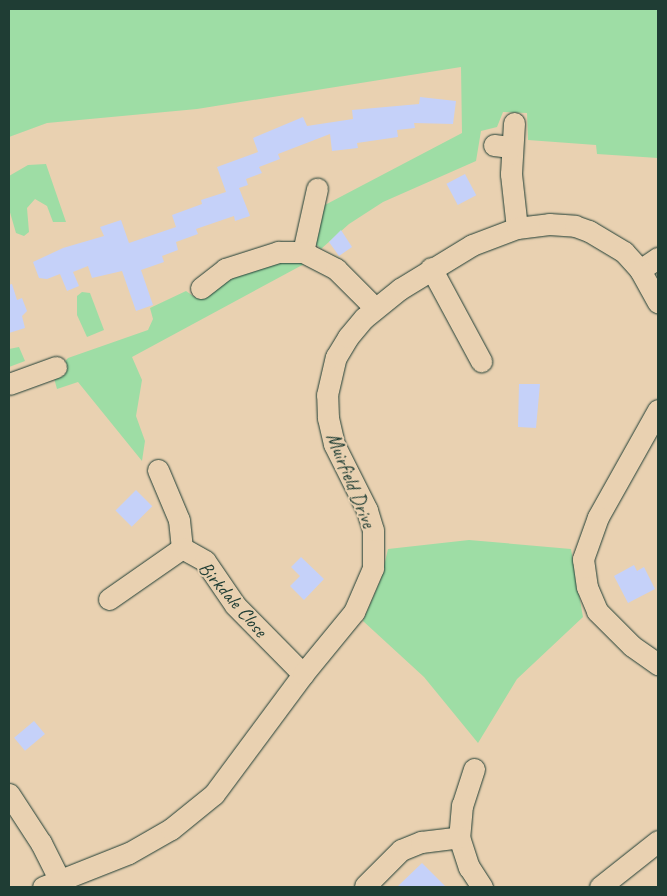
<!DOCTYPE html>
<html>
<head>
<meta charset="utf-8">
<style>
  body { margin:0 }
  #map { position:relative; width:667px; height:896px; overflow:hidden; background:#e9d1b1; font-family:Caveat,sans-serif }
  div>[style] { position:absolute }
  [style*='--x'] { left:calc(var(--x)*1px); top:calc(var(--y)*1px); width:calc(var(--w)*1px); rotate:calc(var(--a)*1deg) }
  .green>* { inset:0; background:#9edda5 }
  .building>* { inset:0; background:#c5d1f9; transform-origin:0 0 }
  .roads { filter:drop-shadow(0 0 1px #1f3d34) drop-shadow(0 0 1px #1f3d34) }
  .street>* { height:21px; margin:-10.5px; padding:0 10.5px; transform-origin:10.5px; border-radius:10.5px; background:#e9d1b1 }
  span { translate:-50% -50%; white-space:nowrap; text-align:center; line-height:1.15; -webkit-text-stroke:4px #e9d1b1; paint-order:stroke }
  .street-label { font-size:20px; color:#1f3d34 }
  .frame { position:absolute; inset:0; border:10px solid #1f3d34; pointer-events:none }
</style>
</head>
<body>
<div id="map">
  <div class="green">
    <div style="clip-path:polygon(9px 9px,658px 9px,658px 158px,597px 154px,596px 145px,528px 140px,527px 113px,503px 112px,497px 127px,481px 131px,476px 161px,383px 202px,349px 224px,321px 249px,314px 242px,323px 206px,462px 133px,461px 67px,197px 109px,47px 123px,9px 137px)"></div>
    <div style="clip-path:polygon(46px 164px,66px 222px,53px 222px,47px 206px,35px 199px,27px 208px,29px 232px,24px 236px,16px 233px,9px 209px,9px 176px,28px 165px)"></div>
    <div style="clip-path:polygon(268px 259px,306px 263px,132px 357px,142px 380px,136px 416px,145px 441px,142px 461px,78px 382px,57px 389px,54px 378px,57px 370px,68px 358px,148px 330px,153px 319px,150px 308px,186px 291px,196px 298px,201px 296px)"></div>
    <div style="clip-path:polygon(82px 292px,90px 293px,104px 330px,87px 337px,77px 315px,77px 296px)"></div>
    <div style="clip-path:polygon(19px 347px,25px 361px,9px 367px,9px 349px)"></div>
    <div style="clip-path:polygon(469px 540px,571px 549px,583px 617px,517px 679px,478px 743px,424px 677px,363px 621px,381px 579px,388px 549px)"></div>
  </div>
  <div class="building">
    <div style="clip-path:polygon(420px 97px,456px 101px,453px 124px,414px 123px,415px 128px,397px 130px,398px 137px,357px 143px,358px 148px,332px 151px,330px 134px,278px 154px,280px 159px,259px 167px,262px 173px,246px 179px,248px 185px,239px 188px,250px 216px,235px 221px,234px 216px,196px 229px,198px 234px,176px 242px,178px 250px,162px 256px,164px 262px,141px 270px,153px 305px,136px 311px,122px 271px,92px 278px,88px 266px,73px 272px,79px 286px,67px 291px,60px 274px,47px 279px,39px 278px,33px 262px,63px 248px,104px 236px,100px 227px,121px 220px,129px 243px,176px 227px,172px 215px,202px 204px,201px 200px,226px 192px,217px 167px,258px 152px,253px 138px,303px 117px,307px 126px,353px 119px,352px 110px,419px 104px)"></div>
    <div style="left:465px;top:174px;width:24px;height:21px;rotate:62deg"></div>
    <div style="clip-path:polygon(341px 230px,352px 247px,339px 256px,329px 242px)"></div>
    <div style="clip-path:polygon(12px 284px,17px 300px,22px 298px,27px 311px,22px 316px,25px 328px,9px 333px,9px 285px)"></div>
    <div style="clip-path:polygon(519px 384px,540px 384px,536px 428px,518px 427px)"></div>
    <div style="left:136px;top:490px;width:23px;height:29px;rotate:45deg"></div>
    <div style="clip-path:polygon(301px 557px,324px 579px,304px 600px,290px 586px,300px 576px,291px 567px)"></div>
    <div style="clip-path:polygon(634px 565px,637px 571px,644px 567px,655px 589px,628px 603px,614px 576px)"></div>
    <div style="left:34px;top:721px;width:17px;height:26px;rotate:50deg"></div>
    <div style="clip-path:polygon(422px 863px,446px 887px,397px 887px)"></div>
  </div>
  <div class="roads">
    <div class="street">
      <div style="--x:514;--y:123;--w:51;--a:93.4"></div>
      <div style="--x:511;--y:174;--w:54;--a:83.7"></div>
      <div style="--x:494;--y:145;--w:17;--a:7"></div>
      <div style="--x:303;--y:252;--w:65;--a:-77.5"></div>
      <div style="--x:431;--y:268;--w:106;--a:61.7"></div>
      <div style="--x:640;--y:270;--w:22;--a:-34"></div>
      <div style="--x:201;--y:288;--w:31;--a:-38"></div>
      <div style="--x:225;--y:269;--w:56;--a:-17.8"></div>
      <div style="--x:278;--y:252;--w:25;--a:0"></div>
      <div style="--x:303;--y:252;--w:37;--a:27"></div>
      <div style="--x:336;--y:269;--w:55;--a:45"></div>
      <div style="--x:9;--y:384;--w:50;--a:-19.9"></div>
      <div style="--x:658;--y:410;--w:123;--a:119.3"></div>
      <div style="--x:598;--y:517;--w:45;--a:109.7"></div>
      <div style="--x:583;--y:559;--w:28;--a:82"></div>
      <div style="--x:587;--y:587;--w:26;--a:67"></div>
      <div style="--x:597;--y:611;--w:49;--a:45"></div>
      <div style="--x:632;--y:646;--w:32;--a:35"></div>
      <div style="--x:158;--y:470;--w:54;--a:67.2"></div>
      <div style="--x:179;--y:520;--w:28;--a:84"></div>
      <div style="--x:109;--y:599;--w:89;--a:-34.9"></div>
      <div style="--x:182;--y:548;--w:26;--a:29"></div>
      <div style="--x:205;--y:561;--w:53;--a:55.7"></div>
      <div style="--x:235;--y:605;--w:97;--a:45.4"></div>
      <div style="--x:474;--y:769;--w:38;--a:108"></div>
      <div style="--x:462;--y:805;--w:32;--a:95"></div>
      <div style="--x:459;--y:837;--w:32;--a:72"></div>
      <div style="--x:469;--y:867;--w:24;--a:57"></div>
      <div style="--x:9;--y:794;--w:59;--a:56.9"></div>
      <div style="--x:41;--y:843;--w:42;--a:63.4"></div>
      <div style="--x:365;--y:886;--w:51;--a:-45"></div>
      <div style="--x:401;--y:850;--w:22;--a:-22"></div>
      <div style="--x:421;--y:842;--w:38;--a:-7"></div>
      <div style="--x:43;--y:887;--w:92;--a:-21.6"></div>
      <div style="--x:129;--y:853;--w:48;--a:-29.7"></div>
      <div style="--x:171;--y:829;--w:55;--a:-39.1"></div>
      <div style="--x:214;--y:794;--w:149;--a:-53.4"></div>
      <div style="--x:303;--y:674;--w:80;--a:-50.6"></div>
      <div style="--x:354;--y:612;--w:48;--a:-66.6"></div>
      <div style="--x:373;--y:568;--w:38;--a:-90"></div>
      <div style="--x:373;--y:530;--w:21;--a:-107"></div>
      <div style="--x:367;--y:510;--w:74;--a:-116.6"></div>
      <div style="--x:334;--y:444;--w:27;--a:-103"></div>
      <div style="--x:328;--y:418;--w:23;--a:-92"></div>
      <div style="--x:327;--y:395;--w:39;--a:-77"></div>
      <div style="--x:336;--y:357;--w:23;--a:-59"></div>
      <div style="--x:348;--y:337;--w:25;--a:-50"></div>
      <div style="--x:364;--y:318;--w:46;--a:-38.9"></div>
      <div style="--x:400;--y:289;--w:84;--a:-31.4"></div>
      <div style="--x:472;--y:245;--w:48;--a:-20.7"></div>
      <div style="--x:517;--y:228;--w:32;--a:-7"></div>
      <div style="--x:549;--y:224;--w:26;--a:4"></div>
      <div style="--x:575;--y:226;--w:15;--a:20"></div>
      <div style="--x:589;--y:231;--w:41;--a:31"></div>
      <div style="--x:624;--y:252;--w:24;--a:48"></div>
      <div style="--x:640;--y:270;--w:37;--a:61"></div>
      <div style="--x:600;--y:887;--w:74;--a:-38.4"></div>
    </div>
  </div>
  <div class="street-label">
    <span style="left:351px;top:480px;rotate:68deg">Muirfield Drive</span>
    <span style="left:233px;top:599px;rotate:49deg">Birkdale Close</span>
  </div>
  <div class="frame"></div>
</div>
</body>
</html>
